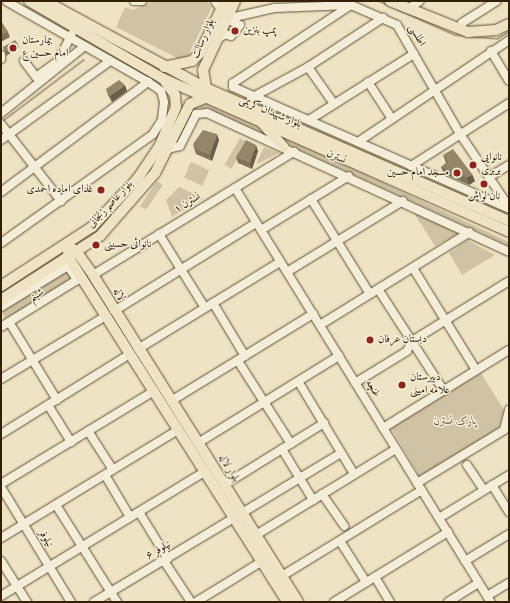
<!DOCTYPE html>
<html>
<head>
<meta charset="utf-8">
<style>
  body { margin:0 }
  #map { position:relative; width:510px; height:603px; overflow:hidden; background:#eee4c3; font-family:Vollkorn,Amiri,serif }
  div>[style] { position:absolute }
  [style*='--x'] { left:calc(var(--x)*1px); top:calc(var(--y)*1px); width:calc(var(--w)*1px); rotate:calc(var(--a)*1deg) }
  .green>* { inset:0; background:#cfc3a3; transform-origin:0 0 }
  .stream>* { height:1.5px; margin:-0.75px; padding:0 0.75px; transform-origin:0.75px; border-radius:0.75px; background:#afa183 }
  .roads { filter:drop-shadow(0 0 1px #635136) drop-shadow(0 0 1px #635136) }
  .minor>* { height:8px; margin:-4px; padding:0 4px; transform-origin:4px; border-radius:4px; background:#f4edd8 }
  .major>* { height:10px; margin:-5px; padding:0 5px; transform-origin:5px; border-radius:5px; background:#eee4c3 }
  .wall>* { inset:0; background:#80735a }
  .shaded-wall>* { inset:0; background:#685e4a }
  .building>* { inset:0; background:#958669 }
  .dots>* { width:11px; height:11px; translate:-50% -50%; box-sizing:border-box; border:2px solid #f4edd8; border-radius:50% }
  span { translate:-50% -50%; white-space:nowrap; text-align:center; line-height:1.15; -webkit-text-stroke:3px #f4edd8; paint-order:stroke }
  .poi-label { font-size:11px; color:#352007 }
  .left { translate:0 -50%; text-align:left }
  .right { translate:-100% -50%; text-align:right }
  .street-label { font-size:11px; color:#352007 }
  .park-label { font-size:11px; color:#635136; font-style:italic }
  .frame { position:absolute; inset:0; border:2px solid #352007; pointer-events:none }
</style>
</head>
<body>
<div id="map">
  <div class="green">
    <div style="clip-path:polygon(152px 1px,207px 1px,212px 7px,185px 62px,116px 27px,125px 7px,133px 10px)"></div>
    <div style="clip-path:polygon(207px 102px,259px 125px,268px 137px,199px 107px,194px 109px,175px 144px,192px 108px)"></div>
    <div style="clip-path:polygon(272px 130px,509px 242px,509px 246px,284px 143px)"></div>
    <div style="left:240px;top:138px;width:8px;height:31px;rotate:30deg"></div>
    <div style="clip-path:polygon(264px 147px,279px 153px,257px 164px,257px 162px)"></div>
    <div style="left:191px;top:162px;width:20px;height:17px;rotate:24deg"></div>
    <div style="left:157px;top:181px;width:7px;height:30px;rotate:34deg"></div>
    <div style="clip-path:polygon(179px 187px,203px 198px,172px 217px,166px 200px)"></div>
    <div style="clip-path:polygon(412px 210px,460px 233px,435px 246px)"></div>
    <div style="clip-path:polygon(467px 240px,495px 255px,462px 275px,449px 253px)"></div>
    <div style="left:68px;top:269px;width:13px;height:79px;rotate:61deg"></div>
    <div style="clip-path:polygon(481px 373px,504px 410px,499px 428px,420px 477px,391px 428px)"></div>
  </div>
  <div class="stream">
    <div style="--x:379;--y:1;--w:10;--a:24"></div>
    <div style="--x:397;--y:9;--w:64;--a:24.1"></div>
    <div style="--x:455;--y:35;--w:11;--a:5"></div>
    <div style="--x:471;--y:37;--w:26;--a:4"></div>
    <div style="--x:497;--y:39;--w:14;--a:-30"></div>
    <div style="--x:3;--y:121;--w:101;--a:-37"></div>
  </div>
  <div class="roads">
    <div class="minor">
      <div style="--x:134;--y:1;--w:8;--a:0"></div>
      <div style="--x:215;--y:1;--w:10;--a:53"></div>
      <div style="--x:351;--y:5;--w:141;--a:146.5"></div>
      <div style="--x:233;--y:83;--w:4;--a:90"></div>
      <div style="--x:233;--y:87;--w:302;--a:23.8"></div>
      <div style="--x:408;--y:9;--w:14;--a:-34"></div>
      <div style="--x:226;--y:19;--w:49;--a:-12.9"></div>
      <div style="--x:274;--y:8;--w:77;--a:-2.2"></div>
      <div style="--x:351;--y:5;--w:50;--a:23.5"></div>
      <div style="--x:397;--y:25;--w:126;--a:60"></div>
      <div style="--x:460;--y:134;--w:88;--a:56.1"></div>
      <div style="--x:462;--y:23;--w:41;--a:-32.2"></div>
      <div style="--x:217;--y:40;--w:10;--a:-37"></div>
      <div style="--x:225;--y:34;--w:6;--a:18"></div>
      <div style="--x:231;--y:36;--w:14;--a:-51"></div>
      <div style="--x:240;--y:25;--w:15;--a:-157"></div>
      <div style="--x:491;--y:51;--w:35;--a:59"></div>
      <div style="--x:1;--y:55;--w:4;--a:90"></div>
      <div style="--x:24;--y:61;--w:20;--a:53"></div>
      <div style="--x:36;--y:77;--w:27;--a:-36"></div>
      <div style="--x:58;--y:61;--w:30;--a:-63"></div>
      <div style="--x:308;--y:67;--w:45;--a:54.9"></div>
      <div style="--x:368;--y:82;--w:44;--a:57"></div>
      <div style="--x:251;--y:98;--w:65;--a:-28.5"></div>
      <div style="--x:308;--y:67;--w:90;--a:-33.2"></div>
      <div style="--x:1;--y:113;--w:107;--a:-38.6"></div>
      <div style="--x:309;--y:120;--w:124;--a:-32.2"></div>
      <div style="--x:1;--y:124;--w:98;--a:52.1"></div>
      <div style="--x:1;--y:140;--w:135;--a:-35.9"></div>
      <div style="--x:358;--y:142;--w:182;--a:-34"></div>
      <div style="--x:167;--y:149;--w:13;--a:-13"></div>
      <div style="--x:180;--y:146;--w:36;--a:-63"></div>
      <div style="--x:196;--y:114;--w:11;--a:-5"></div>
      <div style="--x:207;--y:113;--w:332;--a:24.7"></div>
      <div style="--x:411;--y:166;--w:117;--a:-32.7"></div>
      <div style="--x:489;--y:177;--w:23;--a:-31"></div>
      <div style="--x:235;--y:188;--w:487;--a:58.3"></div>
      <div style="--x:1;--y:192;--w:184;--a:-36.8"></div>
      <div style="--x:311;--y:199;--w:112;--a:58.2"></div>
      <div style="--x:261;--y:230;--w:103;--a:-31.5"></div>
      <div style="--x:159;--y:234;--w:87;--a:58.1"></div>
      <div style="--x:1;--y:243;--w:187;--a:-35.6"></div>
      <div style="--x:153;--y:134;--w:17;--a:-57"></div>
      <div style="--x:162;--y:120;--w:18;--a:-84"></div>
      <div style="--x:164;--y:102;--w:11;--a:-105"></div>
      <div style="--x:161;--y:91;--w:16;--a:-145"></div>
      <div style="--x:148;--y:82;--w:163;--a:-150.3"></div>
      <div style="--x:413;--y:268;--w:120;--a:58.3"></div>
      <div style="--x:287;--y:272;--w:136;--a:-31.5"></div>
      <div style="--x:93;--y:275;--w:236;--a:-31.5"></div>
      <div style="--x:378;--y:289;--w:121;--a:57.1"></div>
      <div style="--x:213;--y:303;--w:62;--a:58.9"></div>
      <div style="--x:1;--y:307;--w:79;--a:-31.5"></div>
      <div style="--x:68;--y:266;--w:17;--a:57"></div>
      <div style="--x:77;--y:280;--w:89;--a:148.3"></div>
      <div style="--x:114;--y:311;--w:167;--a:-31.8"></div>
      <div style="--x:11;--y:325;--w:88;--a:58.5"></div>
      <div style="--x:320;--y:325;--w:176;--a:-31.8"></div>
      <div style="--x:138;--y:349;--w:167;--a:-31.5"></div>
      <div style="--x:238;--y:361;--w:98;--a:57.4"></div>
      <div style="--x:1;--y:379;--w:122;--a:-31"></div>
      <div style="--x:355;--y:383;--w:61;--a:-31.6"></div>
      <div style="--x:407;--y:351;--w:11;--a:-63"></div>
      <div style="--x:412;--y:341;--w:114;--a:-31.7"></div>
      <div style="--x:301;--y:386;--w:103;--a:58.9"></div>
      <div style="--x:171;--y:401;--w:167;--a:-31.5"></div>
      <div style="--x:48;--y:405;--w:44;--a:58.1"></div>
      <div style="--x:383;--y:428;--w:148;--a:-31.8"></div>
      <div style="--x:88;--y:431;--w:46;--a:57.3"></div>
      <div style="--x:1;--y:434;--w:152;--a:-31.8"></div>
      <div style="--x:198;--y:443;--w:166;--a:-31.7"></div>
      <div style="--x:282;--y:449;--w:60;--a:58.7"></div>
      <div style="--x:467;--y:465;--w:30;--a:56"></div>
      <div style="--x:105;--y:475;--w:49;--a:59.2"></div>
      <div style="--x:417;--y:483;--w:102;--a:-31.3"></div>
      <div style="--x:504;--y:430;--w:21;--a:-76"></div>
      <div style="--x:1;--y:484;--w:179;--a:-31.3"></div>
      <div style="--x:224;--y:485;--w:118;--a:-31.8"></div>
      <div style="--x:492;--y:485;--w:32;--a:58"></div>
      <div style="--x:1;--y:487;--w:135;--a:58.7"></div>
      <div style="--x:322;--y:494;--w:39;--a:55"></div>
      <div style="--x:56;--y:505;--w:115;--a:57.8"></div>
      <div style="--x:139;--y:512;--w:55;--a:58.3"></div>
      <div style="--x:242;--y:513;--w:116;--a:-31.2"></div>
      <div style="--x:439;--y:518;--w:82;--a:-31.6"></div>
      <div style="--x:256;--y:535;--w:164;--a:-31.6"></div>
      <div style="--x:1;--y:538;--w:207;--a:-31.4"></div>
      <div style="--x:340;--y:541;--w:49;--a:57.6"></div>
      <div style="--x:1;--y:561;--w:49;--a:57.6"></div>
      <div style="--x:164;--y:561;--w:49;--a:56.6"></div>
      <div style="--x:465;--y:561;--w:52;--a:-31.5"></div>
      <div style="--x:282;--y:576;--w:164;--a:-31.6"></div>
      <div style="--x:375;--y:577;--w:29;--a:59"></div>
      <div style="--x:1;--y:596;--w:238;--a:-31.4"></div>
      <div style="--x:487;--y:596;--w:26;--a:-31"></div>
      <div style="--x:94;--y:602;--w:163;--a:-31"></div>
      <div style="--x:196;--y:602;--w:76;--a:-31.6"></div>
      <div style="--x:334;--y:602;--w:134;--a:-31.6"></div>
      <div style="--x:448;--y:602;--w:36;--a:-32"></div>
    </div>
    <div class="major">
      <div style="--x:29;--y:1;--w:154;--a:30.1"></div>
      <div style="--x:162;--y:78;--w:380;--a:23.9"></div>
      <div style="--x:45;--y:1;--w:183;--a:28.4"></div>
      <div style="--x:206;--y:88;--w:331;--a:23.7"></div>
      <div style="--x:390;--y:1;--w:84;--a:21.7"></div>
      <div style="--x:468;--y:32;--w:28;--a:-4"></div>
      <div style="--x:496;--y:30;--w:14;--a:-25"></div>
      <div style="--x:164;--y:67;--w:29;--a:-12"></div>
      <div style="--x:192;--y:61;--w:11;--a:-45"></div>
      <div style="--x:200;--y:53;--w:58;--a:-64.3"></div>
      <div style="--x:206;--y:88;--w:18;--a:-99"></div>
      <div style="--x:203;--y:70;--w:76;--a:-65.1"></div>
      <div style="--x:263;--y:124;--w:31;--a:48"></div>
      <div style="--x:67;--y:245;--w:12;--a:35"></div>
      <div style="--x:77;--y:252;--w:28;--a:55"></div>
      <div style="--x:93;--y:275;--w:386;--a:57.9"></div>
      <div style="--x:67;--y:245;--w:13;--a:81"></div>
      <div style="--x:69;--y:258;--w:407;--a:57.6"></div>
      <div style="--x:1;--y:286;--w:108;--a:-33"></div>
      <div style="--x:92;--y:227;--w:67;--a:-46.8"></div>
      <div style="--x:138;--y:178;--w:40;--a:-56"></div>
      <div style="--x:160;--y:145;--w:41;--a:-67.2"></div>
      <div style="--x:176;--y:107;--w:12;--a:-95"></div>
      <div style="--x:175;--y:95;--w:17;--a:-126"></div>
      <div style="--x:1;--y:300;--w:118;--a:-32.9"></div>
      <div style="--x:100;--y:236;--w:84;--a:-48.9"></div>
      <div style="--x:155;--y:173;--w:77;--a:-63.1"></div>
      <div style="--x:190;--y:104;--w:16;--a:-22"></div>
    </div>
  </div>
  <div class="wall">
    <div style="clip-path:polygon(1px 21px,8px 32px,10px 37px,1px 42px)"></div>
    <div style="clip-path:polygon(18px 44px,19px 48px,6px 56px,3px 47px)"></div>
    <div style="clip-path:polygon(106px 89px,127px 91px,112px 102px,108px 95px)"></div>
    <div style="clip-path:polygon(219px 140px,212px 161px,196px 154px,194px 148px)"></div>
    <div style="clip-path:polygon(258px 151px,252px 169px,238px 163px,236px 157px)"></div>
    <div style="clip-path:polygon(443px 155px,475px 181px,469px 185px,444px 174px,441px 167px,446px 163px)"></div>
  </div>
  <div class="shaded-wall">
    <div style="clip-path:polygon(125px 85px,127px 91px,112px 102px,110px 96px)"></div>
    <div style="clip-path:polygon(217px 134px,219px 140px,212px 161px,210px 155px)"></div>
    <div style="clip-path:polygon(256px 145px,258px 151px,252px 169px,250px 163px)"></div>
    <div style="clip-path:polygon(472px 174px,475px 181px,469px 185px,467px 178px)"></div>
  </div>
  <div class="building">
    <div style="clip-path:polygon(1px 21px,8px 32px,1px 35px)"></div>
    <div style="clip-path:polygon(15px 40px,18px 44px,5px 52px,3px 47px)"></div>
    <div style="clip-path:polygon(119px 80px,125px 85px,110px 96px,106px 89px)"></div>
    <div style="clip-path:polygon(203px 130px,217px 134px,210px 155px,194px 148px,193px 144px)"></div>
    <div style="clip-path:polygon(246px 140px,256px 145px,250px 163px,236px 157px)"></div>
    <div style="clip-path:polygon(453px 149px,472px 174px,467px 178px,441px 167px,448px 162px,443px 155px)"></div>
  </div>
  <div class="dots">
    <div style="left:235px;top:31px;background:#8f2418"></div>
    <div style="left:13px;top:48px;background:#8f2418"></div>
    <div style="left:473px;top:165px;background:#8f2418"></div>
    <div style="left:457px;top:173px;background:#8f2418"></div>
    <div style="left:484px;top:184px;background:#8f2418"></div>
    <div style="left:101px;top:190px;background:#8f2418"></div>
    <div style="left:96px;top:245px;background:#8f2418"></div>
    <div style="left:370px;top:340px;background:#8f2418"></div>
    <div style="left:402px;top:385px;background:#8f2418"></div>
  </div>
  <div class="poi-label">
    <span class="left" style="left:243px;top:31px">پمپ بنزین</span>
    <span class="left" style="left:22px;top:48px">بیمارستان<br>امام حسین ع</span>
    <span class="left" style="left:481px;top:165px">نانوایی<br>بربری</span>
    <span class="right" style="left:449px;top:173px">مسجد امام حسین</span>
    <span class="right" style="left:93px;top:190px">غذای اماده احمدی</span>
    <span style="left:484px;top:197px">نان لواش</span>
    <span class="left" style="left:104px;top:245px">نانوائی حسینی</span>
    <span class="left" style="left:378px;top:340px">دبستان عرفان</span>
    <span class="left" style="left:410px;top:385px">دبیرستان<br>علامه امینی</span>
  </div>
  <div class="street-label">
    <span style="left:416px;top:36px;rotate:60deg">اطلسی</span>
    <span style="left:204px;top:39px;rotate:-66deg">بلوار رسالت</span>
    <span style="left:270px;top:113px;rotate:23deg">بلوار شهیدان کریمی</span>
    <span style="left:336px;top:158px;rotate:24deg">نسترن</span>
    <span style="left:188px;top:204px;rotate:-32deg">نسترن ۱</span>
    <span style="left:111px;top:205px;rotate:-47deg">بلوار عاصم زنجانی</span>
    <span style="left:118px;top:295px;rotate:59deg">لاله</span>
    <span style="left:37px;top:296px;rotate:-31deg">شبنم</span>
    <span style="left:372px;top:389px;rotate:58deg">غنچه</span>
    <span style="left:228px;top:469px;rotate:58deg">بلوار لاله</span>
    <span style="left:45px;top:539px;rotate:59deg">نیلوفر</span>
    <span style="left:159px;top:551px;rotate:-31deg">نیلوفر ۶</span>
  </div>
  <div class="park-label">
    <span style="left:455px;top:422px">پارک نسترن</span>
  </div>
  <div class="frame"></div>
</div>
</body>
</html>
